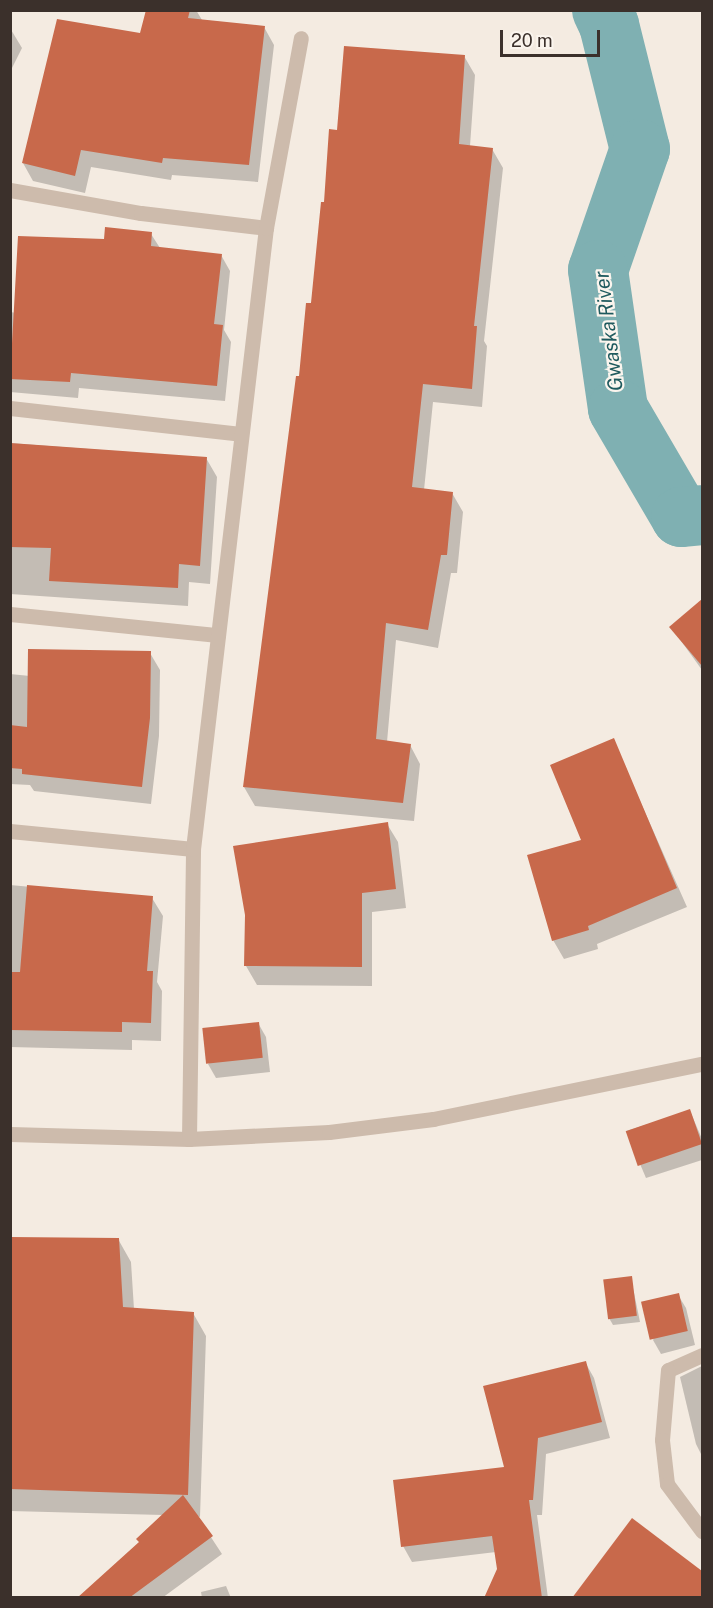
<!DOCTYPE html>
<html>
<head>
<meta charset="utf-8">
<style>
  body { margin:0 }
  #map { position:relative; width:713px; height:1608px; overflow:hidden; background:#f4ebe1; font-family:"Public Sans",sans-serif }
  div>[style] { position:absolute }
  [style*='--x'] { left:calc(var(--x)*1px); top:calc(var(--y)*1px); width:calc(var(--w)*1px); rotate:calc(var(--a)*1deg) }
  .shadow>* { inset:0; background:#0003 }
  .river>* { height:60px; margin:-30px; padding:0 30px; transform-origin:30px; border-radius:30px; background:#7fb0b2 }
  .building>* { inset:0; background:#c8694b; transform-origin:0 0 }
  .minor>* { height:15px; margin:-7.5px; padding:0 7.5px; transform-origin:7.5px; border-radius:7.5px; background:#cdbbac }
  span { translate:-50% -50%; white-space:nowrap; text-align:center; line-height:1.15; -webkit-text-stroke:4.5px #fbf5ee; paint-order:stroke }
  .water-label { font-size:20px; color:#1f5a5e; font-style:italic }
  .frame { position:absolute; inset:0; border:12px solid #3b302b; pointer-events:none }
  .scale { position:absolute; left:500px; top:30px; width:100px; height:27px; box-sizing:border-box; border:3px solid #3b302b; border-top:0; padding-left:8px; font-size:18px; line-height:21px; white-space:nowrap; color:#3b302b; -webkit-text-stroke:4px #fbf5ee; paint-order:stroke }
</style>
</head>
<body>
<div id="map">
  <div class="shadow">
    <div style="clip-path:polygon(147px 10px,196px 10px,202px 20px,264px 27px,274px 45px,258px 182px,172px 175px,171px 180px,91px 167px,85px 193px,33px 181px,23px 163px,141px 35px)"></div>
    <div style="clip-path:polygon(10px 28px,22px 48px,10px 72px)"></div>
    <div style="clip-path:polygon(464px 56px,475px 75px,470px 146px,492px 149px,503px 168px,484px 341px,487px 346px,482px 407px,433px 402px,424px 490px,452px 493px,463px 512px,457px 573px,451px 573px,438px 648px,396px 640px,387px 742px,410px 745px,420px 764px,414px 821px,255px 806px,244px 787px,339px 132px)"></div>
    <div style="clip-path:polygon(151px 234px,160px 248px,221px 255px,230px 271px,224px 330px,231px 342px,225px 401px,79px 388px,78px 398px,10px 392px,10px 312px,17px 313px)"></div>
    <div style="clip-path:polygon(10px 443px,206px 458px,217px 477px,210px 584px,189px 582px,188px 606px,10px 594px)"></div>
    <div style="clip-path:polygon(693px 609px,702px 620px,702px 670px,671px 627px)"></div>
    <div style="clip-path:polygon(150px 653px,160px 670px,159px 736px,151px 804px,34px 791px,30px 785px,10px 784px,10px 674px,30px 676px)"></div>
    <div style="clip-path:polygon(613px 740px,687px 907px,597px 944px,598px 949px,564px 959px,553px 940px)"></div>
    <div style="clip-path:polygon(387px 824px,398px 842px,406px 908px,372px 912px,372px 986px,257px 985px,246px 966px)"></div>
    <div style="clip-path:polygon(10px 885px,152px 898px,163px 916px,157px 982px,162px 991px,161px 1041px,132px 1040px,132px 1050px,10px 1047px)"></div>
    <div style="clip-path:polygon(258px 1023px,266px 1037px,270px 1072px,216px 1078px,208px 1064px)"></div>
    <div style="clip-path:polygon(690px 1111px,702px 1139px,702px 1160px,646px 1178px,626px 1131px)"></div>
    <div style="clip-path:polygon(10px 1238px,118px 1239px,131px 1262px,134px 1309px,193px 1313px,206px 1336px,200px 1517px,197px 1516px,222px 1554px,162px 1598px,80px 1598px,140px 1543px,163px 1515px,10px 1511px)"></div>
    <div style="clip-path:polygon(631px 1278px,640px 1322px,613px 1325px,609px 1318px)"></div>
    <div style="clip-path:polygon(678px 1295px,686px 1308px,695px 1345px,661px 1354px,653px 1340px)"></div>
    <div style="clip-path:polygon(585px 1362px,594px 1378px,610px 1438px,546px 1454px,542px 1515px,537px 1515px,548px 1598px,485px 1598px,499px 1569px,496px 1552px,412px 1562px,403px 1546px,506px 1469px)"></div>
    <div style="clip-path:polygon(702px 1366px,702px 1456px,696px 1444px,680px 1377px)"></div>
    <div style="clip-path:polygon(226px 1586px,231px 1598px,202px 1598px,201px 1592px)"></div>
  </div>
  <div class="river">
    <div style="--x:602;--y:10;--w:17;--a:65"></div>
    <div style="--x:609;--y:25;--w:128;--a:76"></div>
    <div style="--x:640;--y:149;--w:128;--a:109.1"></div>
    <div style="--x:598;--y:270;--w:140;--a:81.8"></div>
    <div style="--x:618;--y:409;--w:125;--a:59.7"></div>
    <div style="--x:681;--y:517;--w:21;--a:-5"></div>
  </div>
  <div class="building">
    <div style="clip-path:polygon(146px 10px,190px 10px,188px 18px,265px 26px,249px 165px,163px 158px,162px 163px,81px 150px,75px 176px,22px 163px,57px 19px,140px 33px)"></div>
    <div style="clip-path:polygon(344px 46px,465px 55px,459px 144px,493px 148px,474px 326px,477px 326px,472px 389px,423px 384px,412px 487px,453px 492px,447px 555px,441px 555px,428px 630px,386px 623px,376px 739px,411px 744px,403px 803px,243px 787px,296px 376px,299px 376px,306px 303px,311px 303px,321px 202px,324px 202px,329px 129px,337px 130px)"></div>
    <div style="clip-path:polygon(105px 227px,152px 232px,151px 246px,222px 254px,214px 324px,223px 325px,217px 386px,71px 373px,70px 382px,10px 379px,18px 236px,104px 239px)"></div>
    <div style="clip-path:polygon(10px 443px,207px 457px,200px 566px,179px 564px,178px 588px,49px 581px,51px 548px,10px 547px)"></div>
    <div style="clip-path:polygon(702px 599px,702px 666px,669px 627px)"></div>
    <div style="clip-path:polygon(28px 649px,151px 651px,150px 718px,142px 787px,22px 774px,22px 769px,10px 768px,10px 725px,27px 727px)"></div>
    <div style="clip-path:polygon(614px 738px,677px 888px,588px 926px,589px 930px,552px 941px,527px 855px,581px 840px,550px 765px)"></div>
    <div style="clip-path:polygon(388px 822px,396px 889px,362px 893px,362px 967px,244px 966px,245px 915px,233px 846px)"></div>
    <div style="clip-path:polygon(27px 885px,153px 896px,147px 971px,153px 971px,151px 1023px,122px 1022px,122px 1032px,10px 1030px,10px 972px,20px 972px)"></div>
    <div style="left:259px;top:1022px;width:36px;height:57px;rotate:84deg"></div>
    <div style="left:690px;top:1109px;width:37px;height:68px;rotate:71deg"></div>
    <div style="clip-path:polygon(10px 1237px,119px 1238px,123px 1307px,194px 1312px,188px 1495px,10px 1489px)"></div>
    <div style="left:632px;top:1276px;width:40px;height:29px;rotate:83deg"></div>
    <div style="left:679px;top:1293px;width:39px;height:39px;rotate:77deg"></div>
    <div style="clip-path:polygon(586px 1361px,602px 1422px,538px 1438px,533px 1500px,529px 1500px,542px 1598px,484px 1598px,497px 1569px,492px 1536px,401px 1547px,393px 1480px,504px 1467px,483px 1386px)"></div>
    <div style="clip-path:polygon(183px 1495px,213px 1536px,129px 1598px,77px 1598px,139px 1542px,136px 1539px)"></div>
    <div style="clip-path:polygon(632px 1518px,702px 1571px,702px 1598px,572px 1598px)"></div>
  </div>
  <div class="minor">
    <div style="--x:10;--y:190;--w:133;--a:10"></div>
    <div style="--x:141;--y:213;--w:126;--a:6.8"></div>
    <div style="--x:10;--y:408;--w:232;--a:6.4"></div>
    <div style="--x:10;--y:614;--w:209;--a:5.8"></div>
    <div style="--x:10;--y:831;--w:184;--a:5.6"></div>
    <div style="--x:10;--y:1134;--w:179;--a:1.6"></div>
    <div style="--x:189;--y:1139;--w:140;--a:-2.9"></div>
    <div style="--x:329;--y:1132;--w:105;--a:-7.1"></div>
    <div style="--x:433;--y:1119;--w:275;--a:-11.6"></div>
    <div style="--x:189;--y:1139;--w:290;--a:-89.2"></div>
    <div style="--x:193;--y:849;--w:625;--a:-83.3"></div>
    <div style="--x:266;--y:228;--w:193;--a:-79.6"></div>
    <div style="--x:702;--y:1355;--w:37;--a:156"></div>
    <div style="--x:668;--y:1370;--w:70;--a:94.9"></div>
    <div style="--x:662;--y:1440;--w:44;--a:83.5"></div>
    <div style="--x:667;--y:1484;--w:59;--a:53.3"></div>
  </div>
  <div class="water-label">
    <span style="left:609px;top:331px;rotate:-97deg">Gwaska River</span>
  </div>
  <div class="frame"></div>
  <div class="scale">20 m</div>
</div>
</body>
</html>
